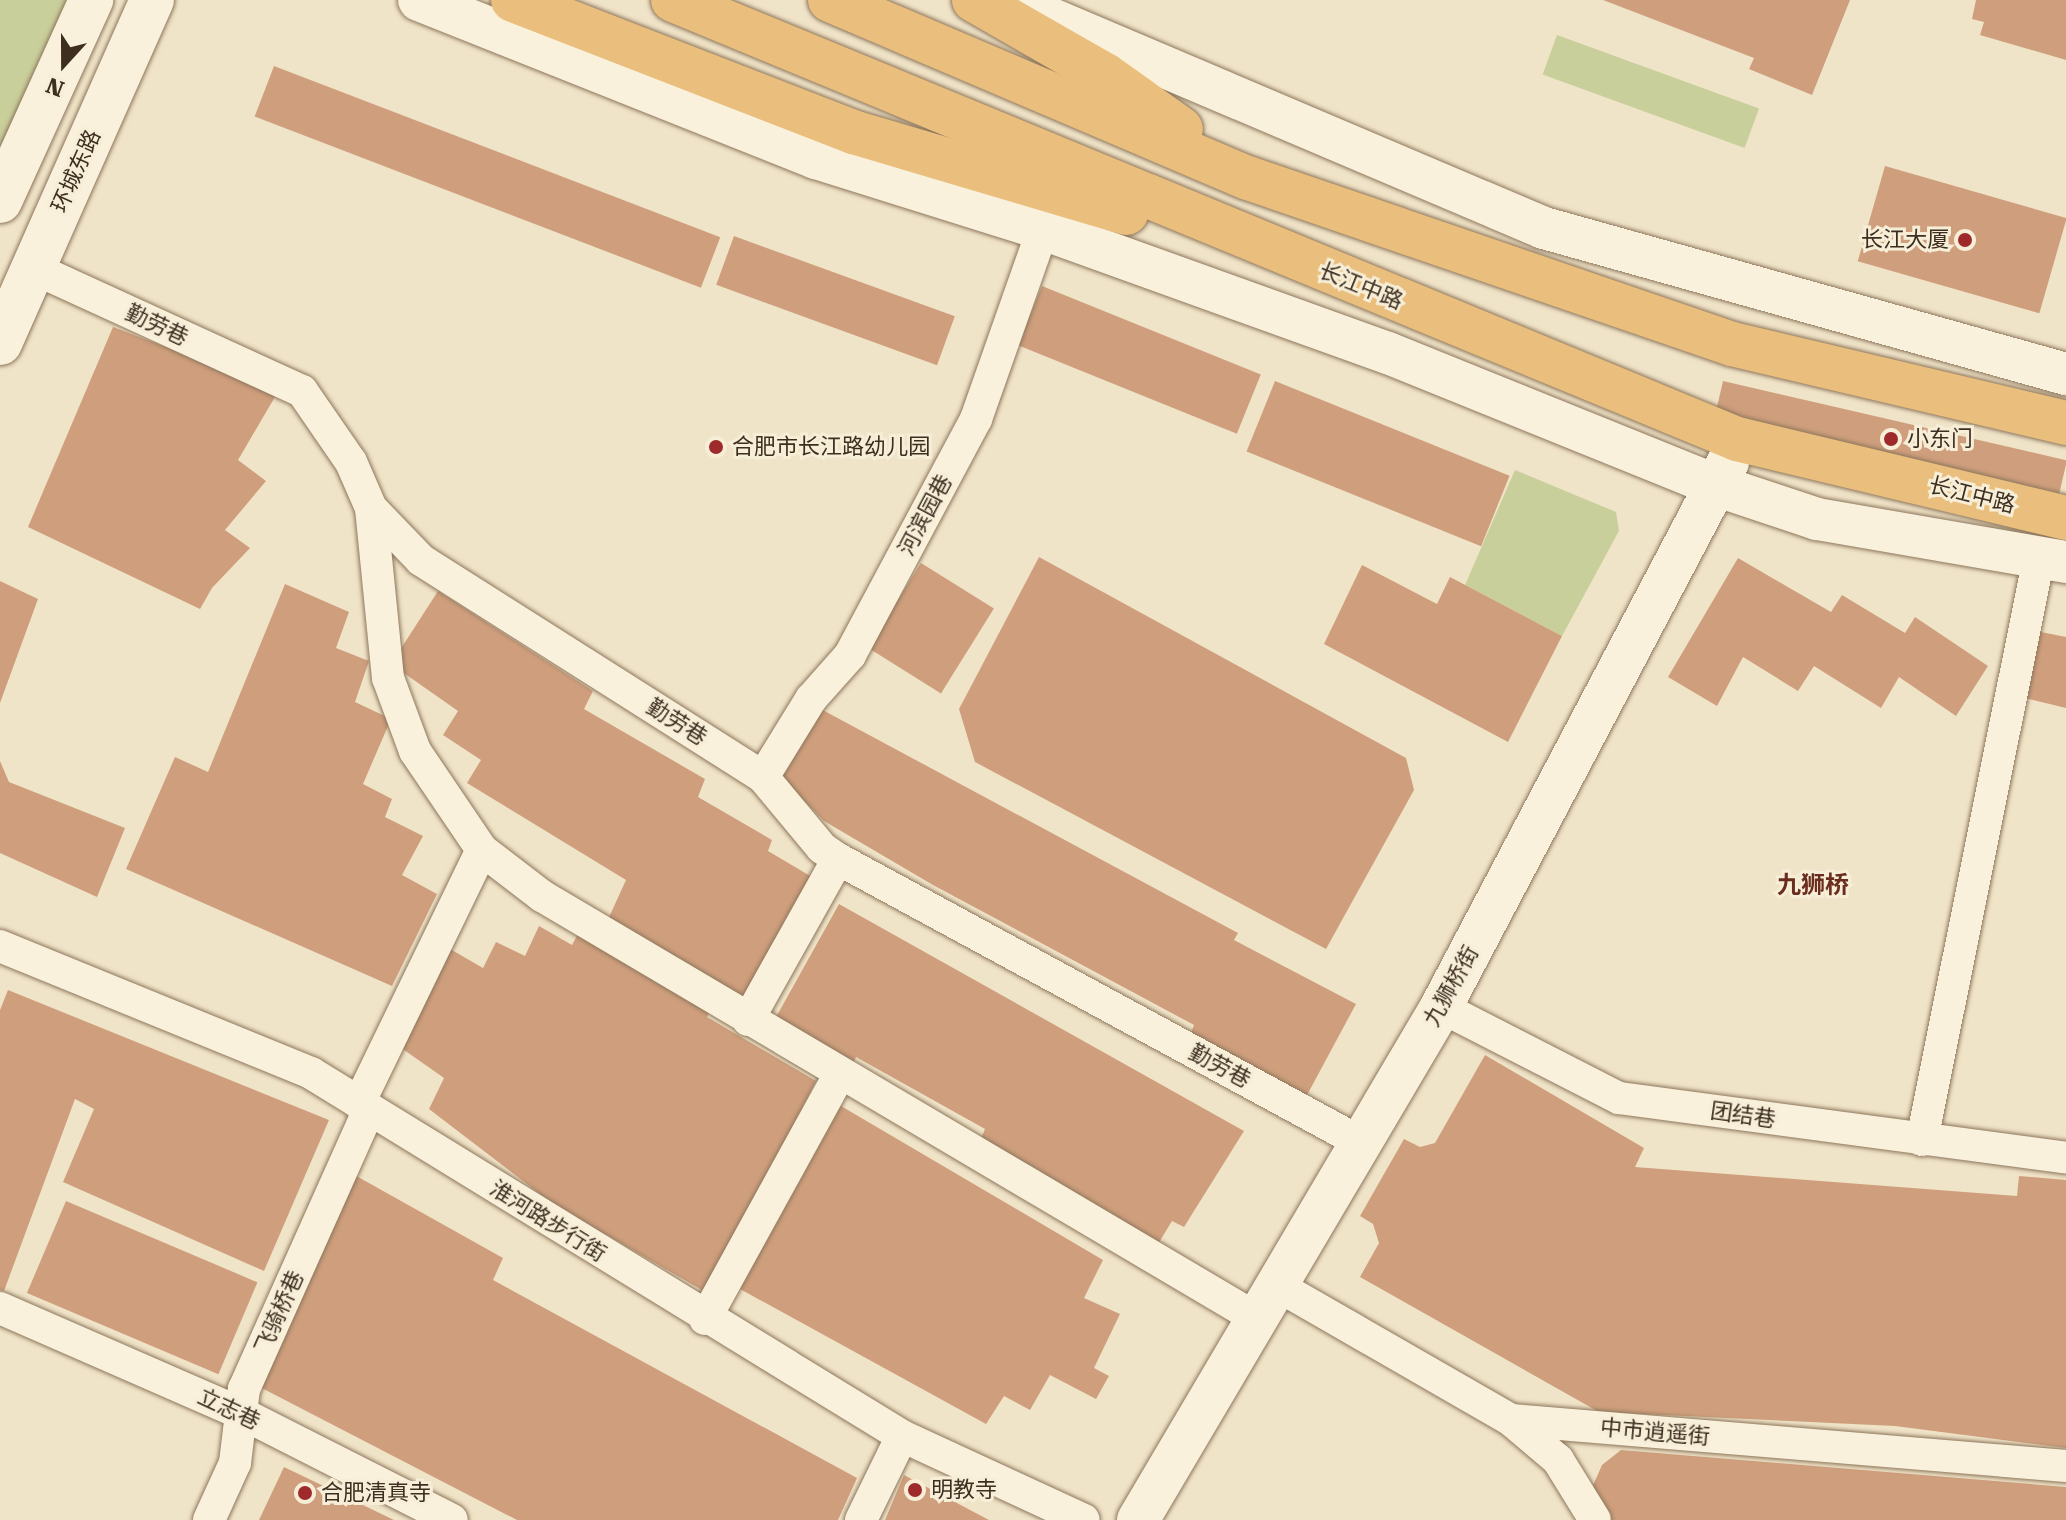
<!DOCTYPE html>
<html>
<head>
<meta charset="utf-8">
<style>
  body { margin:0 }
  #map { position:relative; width:2066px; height:1520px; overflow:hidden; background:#f0e4c8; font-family:"Roboto Serif","Noto Sans SC",serif }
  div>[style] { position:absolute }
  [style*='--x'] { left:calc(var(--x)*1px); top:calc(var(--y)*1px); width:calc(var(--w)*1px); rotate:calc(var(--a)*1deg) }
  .green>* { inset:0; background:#c9cf9b; transform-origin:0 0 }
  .building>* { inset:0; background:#cf9f7d; transform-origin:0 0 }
  .roads { filter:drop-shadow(0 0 2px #8d765c) drop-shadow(0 0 2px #8d765c) }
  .pedestrian>* { height:32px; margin:-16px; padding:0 16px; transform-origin:16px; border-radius:16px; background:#faf1dc }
  .minor>* { height:42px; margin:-21px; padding:0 21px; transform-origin:21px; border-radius:21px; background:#faf1dc }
  .tertiary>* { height:44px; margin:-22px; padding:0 22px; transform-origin:22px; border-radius:22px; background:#faf1dc }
  .trunk>* { height:44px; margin:-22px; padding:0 22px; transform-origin:22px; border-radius:22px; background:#eabe7c }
  .dots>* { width:22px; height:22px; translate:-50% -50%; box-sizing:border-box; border:4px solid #f7eed8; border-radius:50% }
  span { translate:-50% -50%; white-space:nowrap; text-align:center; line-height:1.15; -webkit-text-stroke:6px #f7eed8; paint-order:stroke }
  .street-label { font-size:22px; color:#3d2e20 }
  .poi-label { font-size:22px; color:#3d2e20 }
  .right { translate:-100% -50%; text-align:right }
  .left { translate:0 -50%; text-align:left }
  .neighbourhood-label { font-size:24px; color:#6b2e1e; font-weight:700 }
  .north { position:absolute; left:24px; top:24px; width:80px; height:80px; -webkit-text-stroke:6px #f7eed8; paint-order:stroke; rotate:201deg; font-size:22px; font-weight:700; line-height:32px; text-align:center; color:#3d2e20 }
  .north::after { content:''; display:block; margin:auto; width:28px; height:36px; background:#3d2e20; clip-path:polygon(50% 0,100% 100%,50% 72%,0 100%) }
</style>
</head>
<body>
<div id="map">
  <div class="green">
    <div style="clip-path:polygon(0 0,91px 0,0 201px)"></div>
    <div style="left:1557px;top:35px;width:215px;height:42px;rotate:20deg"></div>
    <div style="clip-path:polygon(1515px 470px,1616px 512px,1619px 531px,1562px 636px,1465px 585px)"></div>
  </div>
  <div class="building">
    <div style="clip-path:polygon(1603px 0,1850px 0,1812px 95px,1749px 69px,1754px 58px)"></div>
    <div style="clip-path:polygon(1976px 0,2066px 0,2066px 60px,1980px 35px,1984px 22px,1972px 19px)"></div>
    <div style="left:274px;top:66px;width:478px;height:54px;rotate:21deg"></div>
    <div style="left:1885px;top:166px;width:189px;height:99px;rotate:16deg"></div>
    <div style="left:734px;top:236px;width:235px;height:52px;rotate:20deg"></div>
    <div style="left:1042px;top:286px;width:236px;height:64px;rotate:22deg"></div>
    <div style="clip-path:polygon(113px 327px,279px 390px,238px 460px,266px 481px,225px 530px,250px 548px,212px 588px,200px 609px,28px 527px)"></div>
    <div style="left:1275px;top:381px;width:253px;height:76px;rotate:22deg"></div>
    <div style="left:1723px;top:381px;width:353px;height:34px;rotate:13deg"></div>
    <div style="clip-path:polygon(1039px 557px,1406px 758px,1414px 790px,1326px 949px,975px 762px,959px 709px)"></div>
    <div style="clip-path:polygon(1738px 558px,1831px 612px,1842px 595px,1905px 633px,1915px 617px,1988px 666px,1956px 716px,1899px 677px,1881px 708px,1814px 666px,1798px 691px,1743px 657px,1717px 706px,1668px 677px)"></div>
    <div style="left:921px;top:563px;width:86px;height:100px;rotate:32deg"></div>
    <div style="clip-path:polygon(1362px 565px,1437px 604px,1450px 577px,1562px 636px,1508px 742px,1324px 644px)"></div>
    <div style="clip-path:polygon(0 581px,38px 599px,0 703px)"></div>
    <div style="clip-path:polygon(285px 584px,349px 612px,336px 648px,369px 661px,355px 702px,391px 719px,363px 784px,392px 799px,385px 817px,423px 836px,402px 875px,437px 894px,392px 986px,126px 869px,175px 757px,208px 772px)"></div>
    <div style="clip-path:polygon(438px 591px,593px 691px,584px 709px,705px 779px,698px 797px,772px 840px,768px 851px,812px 877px,740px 1003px,605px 926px,626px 880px,467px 783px,481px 760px,443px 735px,458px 711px,391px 664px)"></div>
    <div style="clip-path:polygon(2036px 631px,2066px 637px,2066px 708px,2025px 698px)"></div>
    <div style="clip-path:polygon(817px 707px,1238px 933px,1234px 940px,1356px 1004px,1306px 1097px,1191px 1033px,1194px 1025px,933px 885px,824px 821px,778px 774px)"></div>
    <div style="clip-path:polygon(0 761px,9px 782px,125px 828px,97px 897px,0 853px)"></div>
    <div style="clip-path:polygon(839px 904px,1244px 1131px,1184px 1227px,1172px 1221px,1158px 1244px,980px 1141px,985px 1129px,856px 1057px,852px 1066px,775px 1019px)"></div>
    <div style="clip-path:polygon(539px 926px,572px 945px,581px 928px,712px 1006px,707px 1017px,816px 1081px,707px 1293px,553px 1204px,429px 1109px,444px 1078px,397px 1045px,445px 946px,483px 968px,496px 942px,525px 956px)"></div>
    <div style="clip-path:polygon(8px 990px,329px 1120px,264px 1271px,63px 1182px,94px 1109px,75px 1099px,4px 1291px,0 1290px,0 1010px)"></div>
    <div style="clip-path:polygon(1485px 1055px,1644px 1148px,1635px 1167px,2017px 1196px,2019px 1176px,2066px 1180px,2066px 1448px,1895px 1426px,1599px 1412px,1360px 1277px,1379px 1243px,1373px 1224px,1360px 1216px,1404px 1139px,1420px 1147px,1435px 1143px)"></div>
    <div style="clip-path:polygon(841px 1106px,1103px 1260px,1084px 1298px,1120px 1314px,1094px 1368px,1109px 1376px,1096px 1399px,1050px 1375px,1030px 1410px,1004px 1396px,986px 1424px,740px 1289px)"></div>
    <div style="clip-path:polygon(351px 1173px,503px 1258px,493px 1280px,857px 1478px,838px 1520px,517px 1520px,252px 1383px)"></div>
    <div style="left:66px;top:1201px;width:208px;height:100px;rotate:23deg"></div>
    <div style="clip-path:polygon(1621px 1450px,2066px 1487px,2066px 1520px,1601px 1520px,1591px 1490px,1602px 1465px)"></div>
    <div style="clip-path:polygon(284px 1467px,394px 1520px,259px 1520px)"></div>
    <div style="clip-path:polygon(904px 1475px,989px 1520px,885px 1520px)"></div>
  </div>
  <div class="roads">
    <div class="pedestrian">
      <div style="--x:33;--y:268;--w:296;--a:24.6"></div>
      <div style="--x:302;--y:391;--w:86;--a:55.4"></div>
      <div style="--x:351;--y:462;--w:50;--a:66.5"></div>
      <div style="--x:371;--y:508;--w:72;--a:46.1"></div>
      <div style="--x:421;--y:560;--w:405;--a:32.4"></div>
      <div style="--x:763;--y:777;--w:92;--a:50.3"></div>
      <div style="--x:822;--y:848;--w:19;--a:35"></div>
      <div style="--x:838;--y:859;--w:594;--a:28.46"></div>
      <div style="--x:371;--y:508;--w:171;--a:84.3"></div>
      <div style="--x:388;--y:678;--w:78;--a:69.7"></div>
      <div style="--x:415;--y:751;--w:120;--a:55.9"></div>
      <div style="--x:482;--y:850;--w:76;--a:37.5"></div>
      <div style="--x:542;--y:896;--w:829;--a:30.58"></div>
      <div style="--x:763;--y:777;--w:92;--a:-58.4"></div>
      <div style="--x:811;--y:699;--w:59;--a:-48.4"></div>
      <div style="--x:850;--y:655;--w:268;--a:-61.9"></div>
      <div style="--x:976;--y:419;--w:201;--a:-70.6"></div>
      <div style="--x:0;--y:946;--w:336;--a:22.2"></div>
      <div style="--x:311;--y:1073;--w:694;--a:31.56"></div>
      <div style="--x:902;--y:1436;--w:200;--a:24.8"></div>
      <div style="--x:1441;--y:1007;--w:200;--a:27.1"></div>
      <div style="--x:1619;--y:1098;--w:451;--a:7.6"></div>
      <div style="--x:748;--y:1020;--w:184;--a:-60.8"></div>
      <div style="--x:359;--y:1103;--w:281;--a:-64.1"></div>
      <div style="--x:1922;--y:1140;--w:595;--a:-78.65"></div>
      <div style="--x:1278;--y:1286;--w:269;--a:29.9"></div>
      <div style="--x:1511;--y:1420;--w:557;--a:4.74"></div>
      <div style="--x:0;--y:1308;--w:265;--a:23.6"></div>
      <div style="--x:243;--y:1414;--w:234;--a:26.9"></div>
      <div style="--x:705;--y:1319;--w:278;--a:-61.2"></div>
      <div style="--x:1511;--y:1420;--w:62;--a:40.4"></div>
      <div style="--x:1558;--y:1460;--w:70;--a:58.3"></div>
      <div style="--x:209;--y:1520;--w:63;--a:-65.5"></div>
      <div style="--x:235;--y:1463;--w:75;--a:-83.1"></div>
      <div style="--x:244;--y:1389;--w:307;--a:-65.9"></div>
      <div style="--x:861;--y:1520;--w:93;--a:-64"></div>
    </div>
    <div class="minor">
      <div style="--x:419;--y:0;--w:427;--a:21.7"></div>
      <div style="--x:816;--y:158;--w:238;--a:17.4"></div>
      <div style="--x:1043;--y:229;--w:367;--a:19.8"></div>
      <div style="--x:1388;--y:353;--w:356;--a:22"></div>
      <div style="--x:1718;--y:486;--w:104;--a:18.4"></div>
      <div style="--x:1817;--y:519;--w:253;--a:9.8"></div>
      <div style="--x:1007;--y:0;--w:583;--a:23.01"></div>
      <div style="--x:1544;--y:228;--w:542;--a:15.63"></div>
      <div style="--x:1138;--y:1520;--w:596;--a:-59.43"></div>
      <div style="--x:1441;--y:1007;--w:616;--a:-62.23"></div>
    </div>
    <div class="tertiary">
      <div style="--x:0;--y:201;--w:221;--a:-65.6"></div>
      <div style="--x:0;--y:343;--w:375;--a:-66.1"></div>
    </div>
    <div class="trunk">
      <div style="--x:513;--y:0;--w:365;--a:21.2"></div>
      <div style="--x:853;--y:132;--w:285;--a:16.5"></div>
      <div style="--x:673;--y:0;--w:1151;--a:22.42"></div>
      <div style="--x:1737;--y:439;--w:338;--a:13.5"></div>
      <div style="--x:830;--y:0;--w:454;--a:23.1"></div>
      <div style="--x:1248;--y:178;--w:512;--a:18.93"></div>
      <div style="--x:1732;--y:344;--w:343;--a:13.3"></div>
      <div style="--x:974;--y:0;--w:151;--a:29.8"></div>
      <div style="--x:1105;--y:75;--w:93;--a:35.4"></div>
    </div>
  </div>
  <div class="dots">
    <div style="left:1965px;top:240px;background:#9e2a2b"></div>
    <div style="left:1891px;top:439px;background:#9e2a2b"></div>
    <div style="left:716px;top:447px;background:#9e2a2b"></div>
    <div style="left:915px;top:1490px;background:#9e2a2b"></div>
    <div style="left:305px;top:1493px;background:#9e2a2b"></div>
  </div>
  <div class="street-label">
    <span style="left:76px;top:171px;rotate:-66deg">环城东路</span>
    <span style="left:1361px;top:286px;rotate:22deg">长江中路</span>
    <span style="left:157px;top:325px;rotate:25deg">勤劳巷</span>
    <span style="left:1972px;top:495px;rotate:14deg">长江中路</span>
    <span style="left:925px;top:515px;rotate:-62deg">河滨园巷</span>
    <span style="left:677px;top:722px;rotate:32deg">勤劳巷</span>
    <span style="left:1451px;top:986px;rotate:-61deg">九狮桥街</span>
    <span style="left:1220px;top:1066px;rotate:28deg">勤劳巷</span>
    <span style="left:1743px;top:1115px;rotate:8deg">团结巷</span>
    <span style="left:548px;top:1221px;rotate:32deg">淮河路步行街</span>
    <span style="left:279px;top:1312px;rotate:-66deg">飞骑桥巷</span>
    <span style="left:229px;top:1409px;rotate:25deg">立志巷</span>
    <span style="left:1655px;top:1432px;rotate:5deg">中市逍遥街</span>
  </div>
  <div class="poi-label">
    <span class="right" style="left:1949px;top:240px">长江大厦</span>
    <span class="left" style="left:1907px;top:439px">小东门</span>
    <span class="left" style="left:732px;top:447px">合肥市长江路幼儿园</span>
    <span class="left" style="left:931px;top:1490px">明教寺</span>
    <span class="left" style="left:321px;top:1493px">合肥清真寺</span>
  </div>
  <div class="neighbourhood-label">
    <span style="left:1813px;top:886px">九狮桥</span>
  </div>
  <div class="north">N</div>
</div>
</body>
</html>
